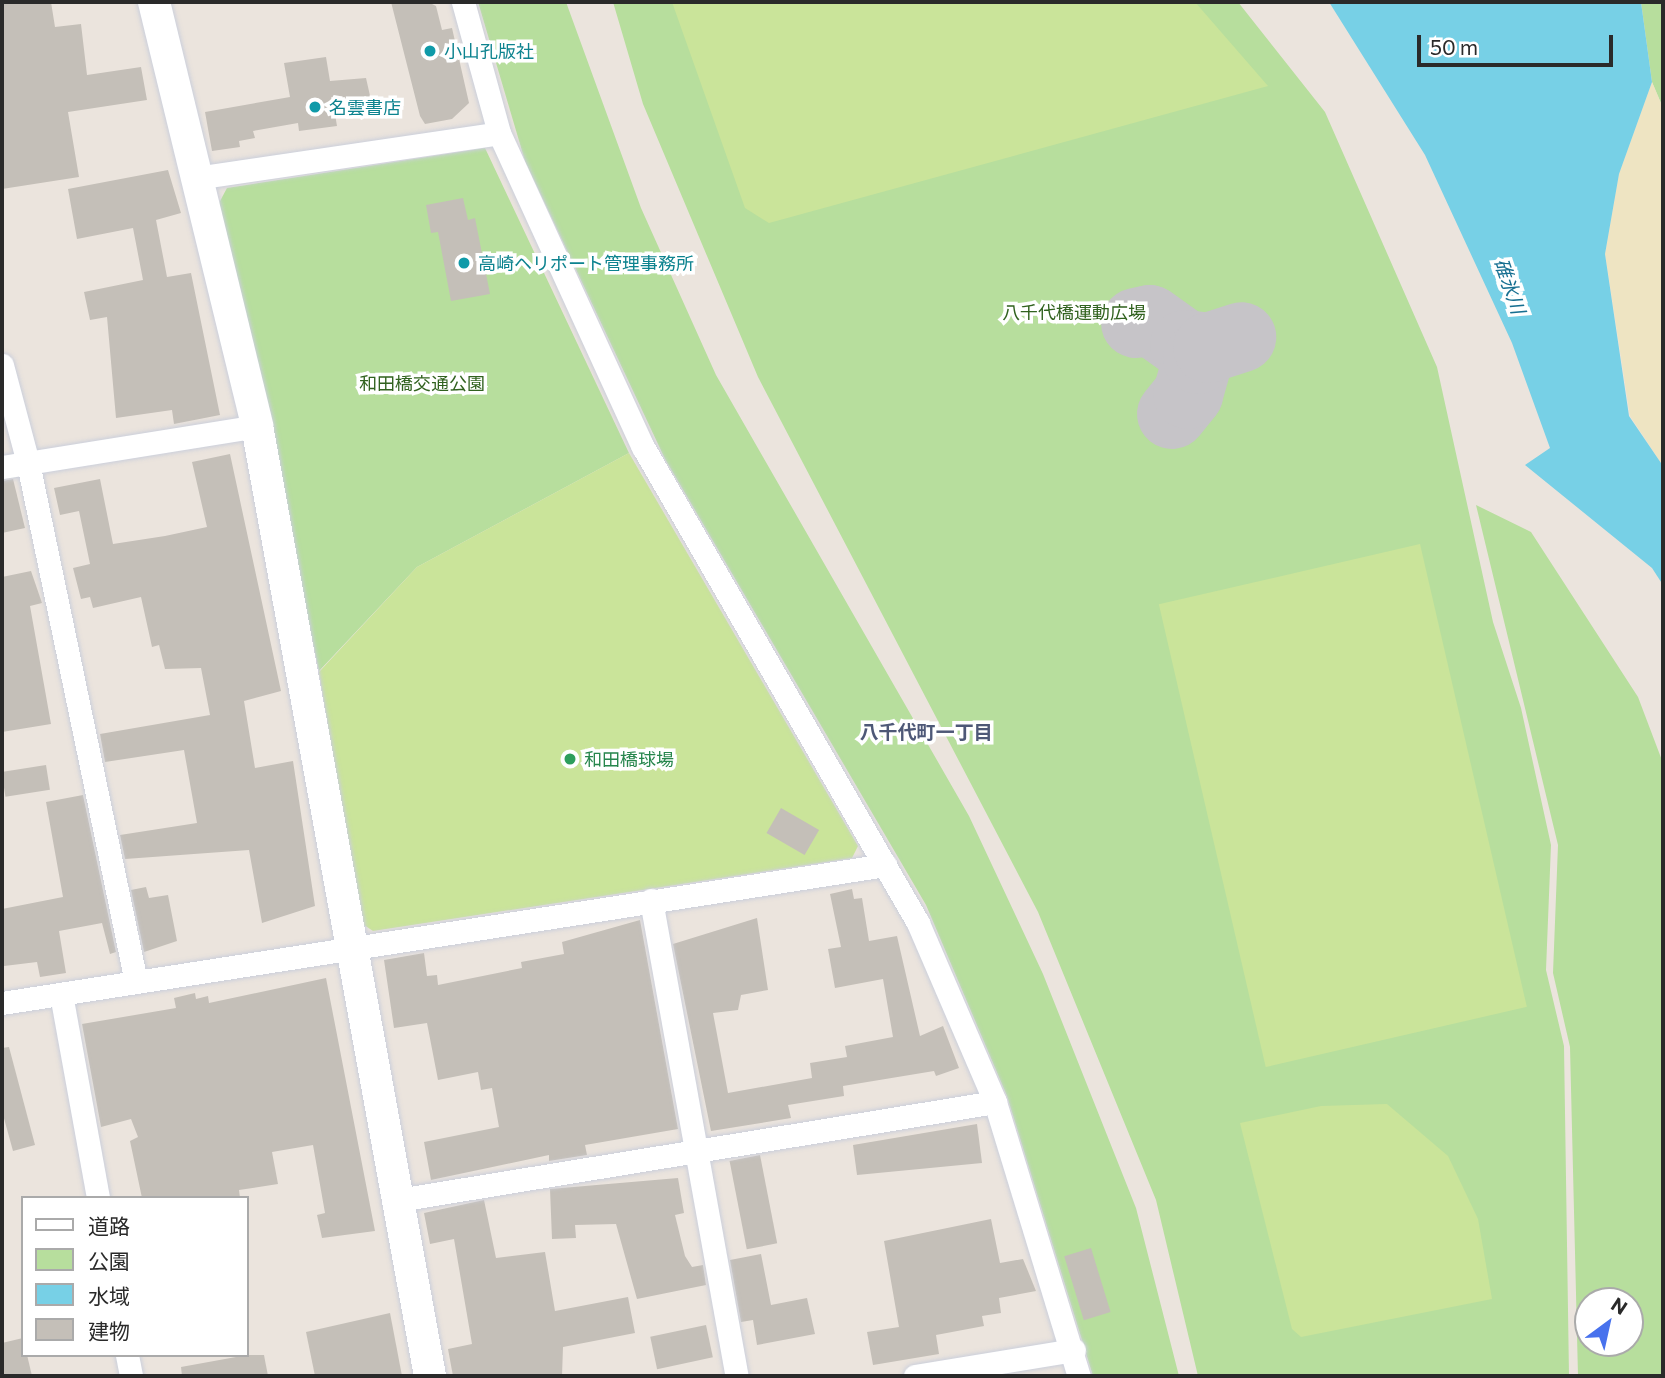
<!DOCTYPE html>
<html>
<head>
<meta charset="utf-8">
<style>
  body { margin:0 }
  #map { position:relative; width:1665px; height:1378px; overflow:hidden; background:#ebe4dd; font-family:Commissioner,"Noto Sans JP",sans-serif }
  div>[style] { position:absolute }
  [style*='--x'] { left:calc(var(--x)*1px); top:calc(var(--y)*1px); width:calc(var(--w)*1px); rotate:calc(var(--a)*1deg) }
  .green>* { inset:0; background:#b7de9d }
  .sand>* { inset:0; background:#eee4c2 }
  .pitch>* { inset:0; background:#cae49a; transform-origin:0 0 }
  .water>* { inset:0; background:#77d0e6 }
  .taxiway>* { height:70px; margin:-35px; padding:0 35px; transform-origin:35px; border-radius:35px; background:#c6c4c8 }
  .building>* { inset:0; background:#c4bfb8; transform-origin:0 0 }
  .roads { filter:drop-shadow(0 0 2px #cbcfdb) drop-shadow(0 0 2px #cbcfdb) }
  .street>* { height:23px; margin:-11.5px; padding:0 11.5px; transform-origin:11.5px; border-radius:11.5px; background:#fff }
  .secondary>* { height:32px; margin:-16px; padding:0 16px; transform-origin:16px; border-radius:16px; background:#fff }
  .dots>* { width:19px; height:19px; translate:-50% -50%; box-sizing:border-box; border:4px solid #fff; border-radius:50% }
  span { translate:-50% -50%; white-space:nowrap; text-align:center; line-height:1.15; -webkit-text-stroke:7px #fff; paint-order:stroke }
  .culture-label { font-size:18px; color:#0d838f }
  .left { translate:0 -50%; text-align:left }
  .park-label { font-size:18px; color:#31621f }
  .leisure-label { font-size:18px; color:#27864d }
  .water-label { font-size:19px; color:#176f91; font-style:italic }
  .neighbourhood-label { font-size:19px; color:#4e5877; font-weight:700 }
  .frame { position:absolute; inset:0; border:4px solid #2a2a2a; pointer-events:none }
  .legend { position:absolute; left:21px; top:1196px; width:228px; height:161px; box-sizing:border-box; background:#fff; border:2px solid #aaa; margin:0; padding:9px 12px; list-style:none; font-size:21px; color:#2a2a2a }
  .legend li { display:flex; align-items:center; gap:14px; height:35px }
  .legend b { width:35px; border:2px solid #aaa }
  .north { position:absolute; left:1574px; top:1287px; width:70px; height:70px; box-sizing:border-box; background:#fff; border:2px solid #aaa; border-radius:50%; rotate:33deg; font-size:19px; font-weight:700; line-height:28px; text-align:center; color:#2a2a2a }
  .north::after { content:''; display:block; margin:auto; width:24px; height:32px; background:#4872ed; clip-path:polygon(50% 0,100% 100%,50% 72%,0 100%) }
  .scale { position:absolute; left:1417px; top:35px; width:196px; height:32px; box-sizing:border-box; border:4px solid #2a2a2a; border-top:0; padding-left:9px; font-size:21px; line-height:24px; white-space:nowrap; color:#2a2a2a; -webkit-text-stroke:5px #fff; paint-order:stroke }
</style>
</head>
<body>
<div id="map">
  <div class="green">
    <div style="clip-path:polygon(478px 2px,566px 2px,641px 208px,716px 375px,969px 816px,1043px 974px,1136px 1208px,1179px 1376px,1093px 1376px,1007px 1096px,926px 905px,665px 459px,525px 161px)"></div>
    <div style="clip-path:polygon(613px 2px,1238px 2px,1325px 112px,1437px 367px,1493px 622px,1521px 708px,1551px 845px,1546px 970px,1564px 1046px,1569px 1376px,1198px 1376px,1156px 1200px,1038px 912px,758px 377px,643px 104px)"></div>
    <div style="clip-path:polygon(1641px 2px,1663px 2px,1663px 108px,1652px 82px)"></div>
    <div style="clip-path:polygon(485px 148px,629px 453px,417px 567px,319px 671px,219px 203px,227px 188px)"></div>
    <div style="clip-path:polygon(evenodd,1476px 505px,1531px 532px,1638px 697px,1663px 763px,1663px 1376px,1578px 1376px,1570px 1047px,1553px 973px,1558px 845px,1476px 505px,1630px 1301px,1630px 1343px,1588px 1343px,1588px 1301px,1630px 1301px)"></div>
  </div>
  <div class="sand">
    <div style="clip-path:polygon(1652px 82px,1663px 108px,1663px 466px,1630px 416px,1605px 254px,1619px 174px)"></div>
  </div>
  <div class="pitch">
    <div style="clip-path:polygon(672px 2px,1195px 2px,1268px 86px,769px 223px,745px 208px)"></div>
    <div style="clip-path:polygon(629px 453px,858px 846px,852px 858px,373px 931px,361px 923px,319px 672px,417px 567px)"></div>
    <div style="left:1420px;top:544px;width:475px;height:268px;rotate:77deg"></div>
    <div style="clip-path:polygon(1387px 1104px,1448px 1156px,1478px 1219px,1492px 1299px,1301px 1337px,1292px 1329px,1240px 1123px,1321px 1106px)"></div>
  </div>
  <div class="water">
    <div style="clip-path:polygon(1329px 2px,1641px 2px,1652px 82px,1619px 174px,1605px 254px,1629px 416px,1663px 466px,1663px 585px,1652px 568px,1525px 465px,1550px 448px,1512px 343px,1425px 155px)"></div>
  </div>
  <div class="taxiway">
    <div style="--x:1136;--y:323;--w:14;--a:-12"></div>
    <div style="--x:1150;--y:320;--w:43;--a:35.5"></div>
    <div style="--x:1185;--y:345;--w:23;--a:7"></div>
    <div style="--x:1172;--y:414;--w:26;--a:-51"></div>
    <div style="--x:1188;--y:394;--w:36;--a:-74"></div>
    <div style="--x:1198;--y:359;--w:15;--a:-48"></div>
    <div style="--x:1208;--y:348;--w:35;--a:-18"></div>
  </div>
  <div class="building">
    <div style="clip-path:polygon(2px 2px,51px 2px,55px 27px,81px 24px,87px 75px,141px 67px,147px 100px,68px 112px,79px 177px,2px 189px)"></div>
    <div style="clip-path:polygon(391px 2px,428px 2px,436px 6px,442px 30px,452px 28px,469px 103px,452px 119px,425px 124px,420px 116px)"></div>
    <div style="clip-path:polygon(326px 57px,330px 81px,366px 78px,373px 109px,335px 114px,337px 126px,299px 131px,298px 123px,253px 131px,255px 138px,239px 141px,240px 147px,212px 151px,205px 112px,290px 97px,284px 63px)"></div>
    <div style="clip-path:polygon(168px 170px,181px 213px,156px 220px,167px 277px,191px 273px,220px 415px,174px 424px,172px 410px,116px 418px,107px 317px,90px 320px,84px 292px,143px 280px,133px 228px,77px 239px,68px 189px)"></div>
    <div style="clip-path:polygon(463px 198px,468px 220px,475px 218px,490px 294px,451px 301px,438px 232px,431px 233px,426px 205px)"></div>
    <div style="clip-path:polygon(230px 454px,281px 691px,244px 701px,255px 768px,293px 761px,315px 906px,262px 923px,249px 850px,125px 859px,120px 835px,197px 823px,184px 750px,105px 762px,100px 734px,210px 715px,201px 668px,165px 669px,159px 645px,152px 647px,141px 597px,93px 608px,90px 597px,81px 599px,73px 568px,90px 564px,79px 511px,60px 515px,54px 488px,100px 479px,113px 544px,165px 536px,207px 527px,192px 462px)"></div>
    <div style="clip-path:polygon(13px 479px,25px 528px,2px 533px,2px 481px)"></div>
    <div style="clip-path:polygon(31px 571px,42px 603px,30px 606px,51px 724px,2px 732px,2px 577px)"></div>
    <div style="left:46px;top:765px;width:25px;height:45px;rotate:81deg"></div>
    <div style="clip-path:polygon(83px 795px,116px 952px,110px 954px,102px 923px,59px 931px,66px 973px,40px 977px,37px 962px,4px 966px,2px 909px,63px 897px,46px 802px)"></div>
    <div style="left:781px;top:808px;width:44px;height:29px;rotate:30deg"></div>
    <div style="clip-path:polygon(146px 887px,149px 898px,168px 895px,177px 941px,144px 952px,131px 890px)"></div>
    <div style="clip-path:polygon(852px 889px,854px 899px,862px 898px,869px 941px,897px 936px,920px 1036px,943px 1026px,959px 1068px,936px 1076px,934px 1071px,843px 1086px,844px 1096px,788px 1105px,791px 1118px,711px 1131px,673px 944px,757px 918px,768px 990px,741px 995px,738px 1010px,713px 1013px,728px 1093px,812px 1078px,810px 1063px,847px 1057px,845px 1046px,893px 1037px,883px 979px,835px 988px,828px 949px,841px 947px,830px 894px)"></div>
    <div style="clip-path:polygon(640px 920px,678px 1129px,585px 1145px,587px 1155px,549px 1161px,549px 1155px,431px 1180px,424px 1142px,499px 1127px,492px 1088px,481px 1090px,478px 1072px,438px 1080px,427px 1023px,394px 1028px,384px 960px,424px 953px,427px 976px,437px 975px,438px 985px,522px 968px,521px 962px,564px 954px,562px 942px)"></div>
    <div style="clip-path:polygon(326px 978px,375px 1231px,322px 1238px,317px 1215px,325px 1213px,313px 1145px,272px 1152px,278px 1184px,239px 1190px,240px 1198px,142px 1198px,130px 1141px,138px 1137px,131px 1119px,101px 1127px,82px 1024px,176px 1008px,174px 998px,195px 993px,196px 999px,208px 996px,209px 1003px)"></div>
    <div style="clip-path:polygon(9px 1047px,35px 1145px,13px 1151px,2px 1111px,2px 1048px)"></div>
    <div style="clip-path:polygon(977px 1124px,982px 1163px,857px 1175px,853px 1145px)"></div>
    <div style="left:760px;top:1155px;width:90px;height:31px;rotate:79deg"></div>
    <div style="clip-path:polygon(678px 1178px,684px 1213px,675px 1215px,685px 1256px,692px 1267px,703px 1265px,706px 1285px,637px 1299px,616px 1224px,575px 1225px,576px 1238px,552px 1239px,550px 1189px)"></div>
    <div style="clip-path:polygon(484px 1200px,496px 1258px,545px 1252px,555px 1311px,628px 1297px,635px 1333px,563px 1347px,562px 1376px,453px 1376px,448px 1349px,472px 1344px,454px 1239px,430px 1244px,424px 1213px)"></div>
    <div style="clip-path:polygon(991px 1219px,1000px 1263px,1023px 1259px,1036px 1291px,999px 1298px,1001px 1313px,982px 1316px,984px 1326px,936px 1335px,939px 1354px,873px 1365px,867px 1332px,899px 1327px,884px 1241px)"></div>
    <div style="left:1091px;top:1248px;width:67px;height:28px;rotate:73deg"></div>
    <div style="clip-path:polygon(761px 1254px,771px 1305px,807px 1298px,815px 1334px,757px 1345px,753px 1320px,741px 1322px,730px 1260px)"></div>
    <div style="clip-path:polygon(390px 1313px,402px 1376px,315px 1376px,306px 1332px)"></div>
    <div style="left:706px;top:1325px;width:33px;height:57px;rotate:78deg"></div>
    <div style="clip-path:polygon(23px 1338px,32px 1376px,2px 1376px,2px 1343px)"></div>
    <div style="clip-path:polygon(247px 1355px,264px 1355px,268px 1376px,182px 1376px,181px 1367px)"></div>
  </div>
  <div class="roads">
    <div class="street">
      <div style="--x:463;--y:2;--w:136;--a:74.6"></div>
      <div style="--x:499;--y:133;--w:345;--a:65.4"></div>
      <div style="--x:643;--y:447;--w:550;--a:59.98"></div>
      <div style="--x:918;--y:923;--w:195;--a:66.7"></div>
      <div style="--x:995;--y:1102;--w:287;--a:73"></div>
      <div style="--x:196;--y:178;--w:306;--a:-8.4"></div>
      <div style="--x:2;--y:365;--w:101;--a:75.1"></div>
      <div style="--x:28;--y:463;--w:530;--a:78.24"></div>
      <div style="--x:2;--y:467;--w:258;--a:-9.1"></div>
      <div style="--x:651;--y:900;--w:484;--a:79.8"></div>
      <div style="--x:61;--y:994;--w:207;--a:79.7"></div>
      <div style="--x:2;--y:1003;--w:894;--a:-8.88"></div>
      <div style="--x:398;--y:1200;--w:605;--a:-9.32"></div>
      <div style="--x:127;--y:1355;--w:21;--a:79"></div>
      <div style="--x:915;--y:1376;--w:161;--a:-9.3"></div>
    </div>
    <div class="secondary">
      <div style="--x:154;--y:2;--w:436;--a:76.3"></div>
      <div style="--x:257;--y:426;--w:966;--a:79.68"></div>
    </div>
  </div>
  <div class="dots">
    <div style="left:430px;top:51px;background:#0f9aa8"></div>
    <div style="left:315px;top:107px;background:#0f9aa8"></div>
    <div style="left:464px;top:263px;background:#0f9aa8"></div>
    <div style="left:570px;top:759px;background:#2e9e5b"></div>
  </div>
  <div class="culture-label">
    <span class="left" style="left:444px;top:51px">小山孔版社</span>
    <span class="left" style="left:329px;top:107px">名雲書店</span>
    <span class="left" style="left:478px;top:263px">高崎ヘリポート管理事務所</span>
  </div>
  <div class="park-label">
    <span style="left:1074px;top:312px">八千代橋運動広場</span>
    <span style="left:422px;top:383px">和田橋交通公園</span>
  </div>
  <div class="leisure-label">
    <span class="left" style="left:584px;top:759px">和田橋球場</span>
  </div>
  <div class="water-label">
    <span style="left:1510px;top:286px;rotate:71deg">碓氷川</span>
  </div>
  <div class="neighbourhood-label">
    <span style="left:926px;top:732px">八千代町一丁目</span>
  </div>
  <div class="frame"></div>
  <ul class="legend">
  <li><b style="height:9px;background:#fff"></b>道路</li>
  <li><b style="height:19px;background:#b7de9d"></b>公園</li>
  <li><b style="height:19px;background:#77d0e6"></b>水域</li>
  <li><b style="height:19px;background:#c4bfb8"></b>建物</li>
  </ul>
  <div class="north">N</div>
  <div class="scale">50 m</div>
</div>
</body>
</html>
